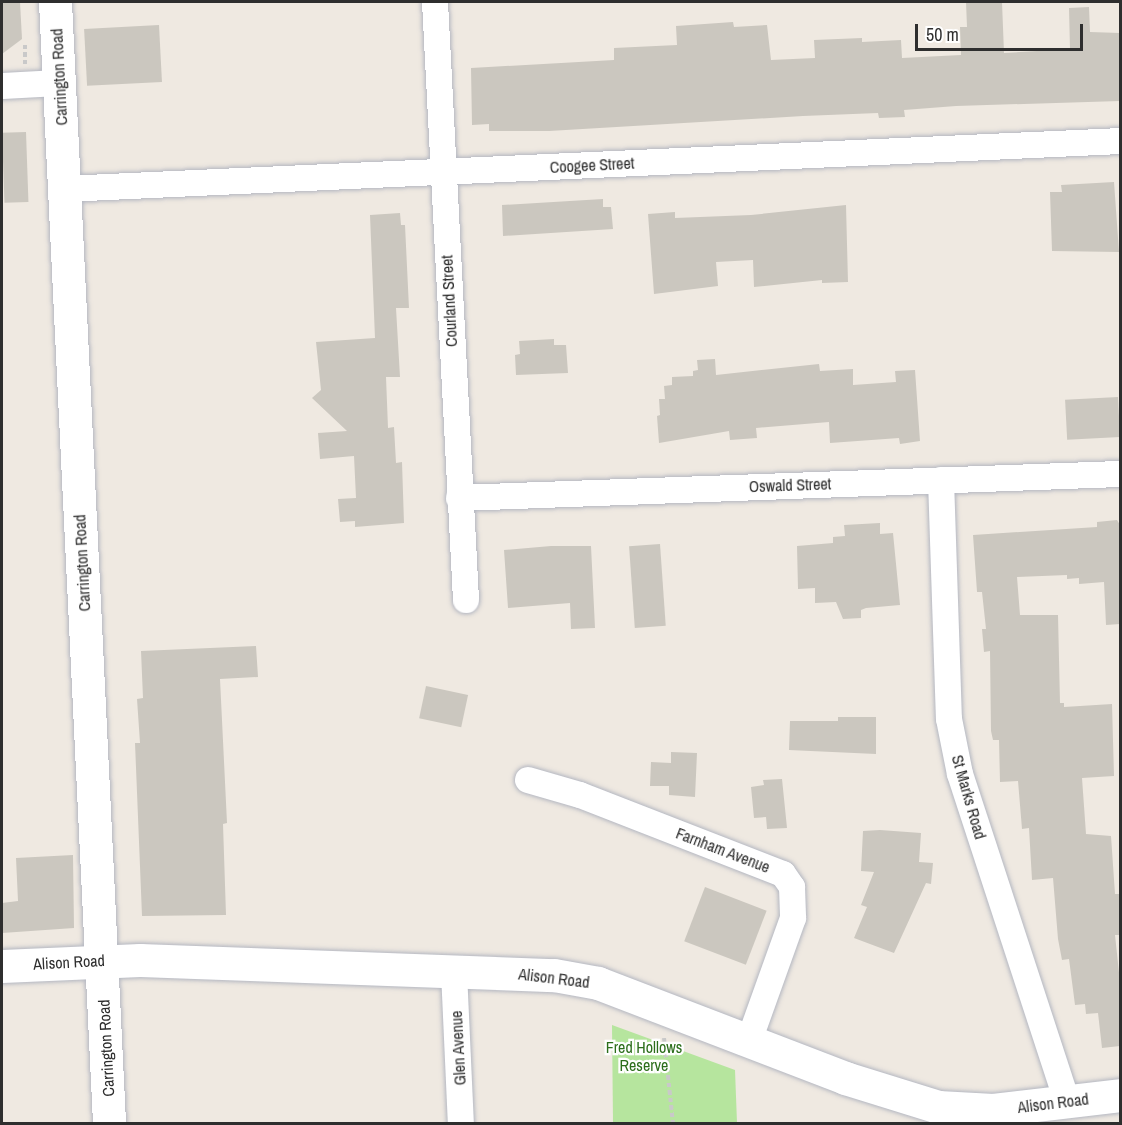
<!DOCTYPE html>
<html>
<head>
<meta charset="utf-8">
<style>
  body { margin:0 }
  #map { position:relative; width:1122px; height:1125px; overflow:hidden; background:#efe9e1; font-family:"Archivo Narrow",sans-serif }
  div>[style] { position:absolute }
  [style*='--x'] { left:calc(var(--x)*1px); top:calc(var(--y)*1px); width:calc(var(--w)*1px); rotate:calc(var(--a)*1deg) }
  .green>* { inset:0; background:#b6e59e }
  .building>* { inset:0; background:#cbc7bf; transform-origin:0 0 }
  .path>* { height:4px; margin-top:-2px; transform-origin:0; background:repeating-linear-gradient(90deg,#c9c9c9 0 4.5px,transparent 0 7.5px) }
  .roads { filter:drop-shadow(0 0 2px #b4b7c1) drop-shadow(0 0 2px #b4b7c1) }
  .street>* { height:26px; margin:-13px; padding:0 13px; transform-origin:13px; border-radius:13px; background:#fff }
  .secondary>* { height:33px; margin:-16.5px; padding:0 16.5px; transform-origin:16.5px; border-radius:16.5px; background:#fff }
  span { translate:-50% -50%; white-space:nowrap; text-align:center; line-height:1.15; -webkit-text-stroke:4.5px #fff; paint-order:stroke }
  .street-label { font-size:16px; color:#2e2e2e }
  .park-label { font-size:16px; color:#2c6e1b }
  .frame { position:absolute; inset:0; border:3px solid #2e2e2e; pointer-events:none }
  .scale { position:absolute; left:915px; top:24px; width:168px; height:27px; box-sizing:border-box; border:3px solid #2e2e2e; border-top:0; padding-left:8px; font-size:18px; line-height:21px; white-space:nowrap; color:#2e2e2e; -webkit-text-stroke:4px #fff; paint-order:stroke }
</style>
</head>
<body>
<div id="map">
  <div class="green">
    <div style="clip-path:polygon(612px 1025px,735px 1070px,737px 1123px,613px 1123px)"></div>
  </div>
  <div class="building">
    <div style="clip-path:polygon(2px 2px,20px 2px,22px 39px,2px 54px)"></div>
    <div style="clip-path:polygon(966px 2px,1002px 2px,1004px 53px,1070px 49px,1069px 8px,1089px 7px,1090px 32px,1120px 33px,1120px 101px,956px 106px,904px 110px,905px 117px,879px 118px,878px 113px,803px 116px,549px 131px,489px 131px,489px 124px,472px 125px,471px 68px,614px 60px,614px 48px,677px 45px,676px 26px,733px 22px,734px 27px,767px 25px,771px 60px,815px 58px,814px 40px,862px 38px,862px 42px,901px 40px,902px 58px,961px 55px,960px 27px,967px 27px)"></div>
    <div style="left:159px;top:25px;width:57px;height:75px;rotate:87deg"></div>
    <div style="left:26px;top:132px;width:70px;height:24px;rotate:88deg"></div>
    <div style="clip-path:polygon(1114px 182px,1119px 252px,1052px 251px,1050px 192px,1062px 192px,1061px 185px)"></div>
    <div style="clip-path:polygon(603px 199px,603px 207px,611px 207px,613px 229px,503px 236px,502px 205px)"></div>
    <div style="clip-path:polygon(846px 205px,848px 282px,822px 283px,822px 280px,754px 287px,753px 260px,716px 262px,718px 286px,654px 294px,648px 214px,675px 212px,675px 218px,751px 215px)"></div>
    <div style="clip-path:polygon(400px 213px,401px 225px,405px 225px,409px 308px,396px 308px,400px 377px,386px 377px,388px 428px,394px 427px,396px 463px,402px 462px,404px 523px,355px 527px,355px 521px,340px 522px,338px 499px,356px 498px,354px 456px,320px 459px,318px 433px,347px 431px,312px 398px,321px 390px,316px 342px,375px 338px,370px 215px)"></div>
    <div style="clip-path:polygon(554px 339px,554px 345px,566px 345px,568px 373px,516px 375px,515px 355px,520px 354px,519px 341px)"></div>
    <div style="clip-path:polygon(715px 359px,716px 375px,819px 364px,820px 371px,853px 369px,853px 385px,896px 382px,895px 371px,915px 370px,920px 441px,900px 444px,899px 438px,830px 443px,829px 422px,756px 428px,757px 438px,730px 440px,729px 431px,659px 443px,657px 416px,660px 415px,659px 399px,665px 399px,664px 386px,672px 385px,672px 377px,693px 376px,693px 371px,698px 370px,697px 360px)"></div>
    <div style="left:1118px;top:397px;width:40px;height:53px;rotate:87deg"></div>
    <div style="clip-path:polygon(1117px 520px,1120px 525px,1120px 624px,1106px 625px,1104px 582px,1079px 584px,1079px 578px,1067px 579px,1067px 575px,1017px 577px,1020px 615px,1058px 615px,1060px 703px,1064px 703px,1064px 707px,1112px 704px,1114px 776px,1082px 778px,1086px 834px,1111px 836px,1115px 894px,1120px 894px,1120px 935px,1115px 935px,1120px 982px,1120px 1046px,1102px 1048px,1098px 1013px,1086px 1014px,1085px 1004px,1075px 1005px,1069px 959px,1062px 960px,1058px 939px,1053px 878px,1032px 880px,1029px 828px,1022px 829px,1018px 781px,1000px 782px,999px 740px,993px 740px,991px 731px,990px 651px,984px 652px,982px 629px,986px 629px,982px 592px,977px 592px,973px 535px,1097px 527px,1097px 522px)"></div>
    <div style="clip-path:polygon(880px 523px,880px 534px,893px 533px,900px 605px,866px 608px,861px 610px,861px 618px,843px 619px,836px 602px,815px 603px,815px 588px,798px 589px,797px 546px,833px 543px,833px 537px,845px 536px,844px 525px)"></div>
    <div style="left:660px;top:544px;width:82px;height:31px;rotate:86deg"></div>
    <div style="clip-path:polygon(551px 546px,591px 546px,595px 628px,571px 629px,570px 603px,508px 608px,504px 550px)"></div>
    <div style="clip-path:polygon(256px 646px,258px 677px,220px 679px,227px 823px,223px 824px,226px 915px,142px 916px,135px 743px,140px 743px,137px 699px,143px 698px,141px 651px)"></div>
    <div style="left:426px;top:686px;width:43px;height:33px;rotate:12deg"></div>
    <div style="clip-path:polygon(838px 717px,876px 717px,876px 754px,789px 750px,790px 721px,838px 721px)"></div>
    <div style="clip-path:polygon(671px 752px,697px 753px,695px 797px,669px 795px,669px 786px,650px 786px,651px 762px,671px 763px)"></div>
    <div style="clip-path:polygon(782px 779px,787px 828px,767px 829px,766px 817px,754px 818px,751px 787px,764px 785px,763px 780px)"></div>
    <div style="clip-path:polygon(880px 830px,921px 833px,919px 862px,933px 863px,931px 884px,926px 883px,894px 953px,854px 938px,867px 907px,861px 905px,874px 872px,861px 871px,863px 831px)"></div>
    <div style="clip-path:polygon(73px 855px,74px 928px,2px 933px,2px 903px,18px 901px,16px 858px)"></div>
    <div style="left:705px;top:887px;width:66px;height:58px;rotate:21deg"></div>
  </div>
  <div class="path">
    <div style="--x:25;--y:64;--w:22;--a:-90"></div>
    <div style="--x:664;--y:1038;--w:86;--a:84"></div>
  </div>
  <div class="roads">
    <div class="street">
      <div style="--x:435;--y:2;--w:599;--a:87.03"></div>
      <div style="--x:2;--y:86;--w:57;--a:-3"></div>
      <div style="--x:64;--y:189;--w:1057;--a:-2.6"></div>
      <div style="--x:941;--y:480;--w:239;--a:88.1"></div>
      <div style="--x:949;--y:719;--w:56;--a:78.7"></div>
      <div style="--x:960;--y:774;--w:344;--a:71.9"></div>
      <div style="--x:459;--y:498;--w:661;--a:-2.08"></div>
      <div style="--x:528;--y:780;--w:54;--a:16.1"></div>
      <div style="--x:580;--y:795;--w:218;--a:21.3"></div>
      <div style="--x:783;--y:874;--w:16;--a:55"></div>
      <div style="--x:792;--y:887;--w:31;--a:88"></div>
      <div style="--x:793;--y:918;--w:131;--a:109.7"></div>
      <div style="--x:454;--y:972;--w:152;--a:87.4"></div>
    </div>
    <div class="secondary">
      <div style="--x:55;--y:2;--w:1123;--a:87.24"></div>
      <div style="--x:2;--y:966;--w:138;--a:-2.5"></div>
      <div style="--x:140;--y:960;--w:414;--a:2.1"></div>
      <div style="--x:554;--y:975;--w:45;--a:10.3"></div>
      <div style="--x:598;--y:983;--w:265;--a:21"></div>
      <div style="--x:845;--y:1078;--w:97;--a:17.3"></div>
      <div style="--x:938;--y:1107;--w:55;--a:3.1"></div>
      <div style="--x:993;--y:1110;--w:128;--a:-6.7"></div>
    </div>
  </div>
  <div class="street-label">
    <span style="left:59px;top:77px;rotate:-93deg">Carrington Road</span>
    <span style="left:592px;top:165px;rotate:-3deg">Coogee Street</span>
    <span style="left:449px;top:301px;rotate:-93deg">Courland Street</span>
    <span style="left:790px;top:485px;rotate:-2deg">Oswald Street</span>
    <span style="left:82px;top:563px;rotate:-93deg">Carrington Road</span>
    <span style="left:969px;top:797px;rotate:74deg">St Marks Road</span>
    <span style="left:723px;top:850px;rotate:21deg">Farnham Avenue</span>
    <span style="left:69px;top:962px;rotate:-3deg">Alison Road</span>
    <span style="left:554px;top:978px;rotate:7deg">Alison Road</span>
    <span style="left:106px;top:1048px;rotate:-93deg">Carrington Road</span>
    <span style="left:458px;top:1048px;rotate:-93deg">Glen Avenue</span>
    <span style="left:1053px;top:1103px;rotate:-7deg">Alison Road</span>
  </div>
  <div class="park-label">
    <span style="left:644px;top:1056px">Fred Hollows<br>Reserve</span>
  </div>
  <div class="frame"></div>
  <div class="scale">50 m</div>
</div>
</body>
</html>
